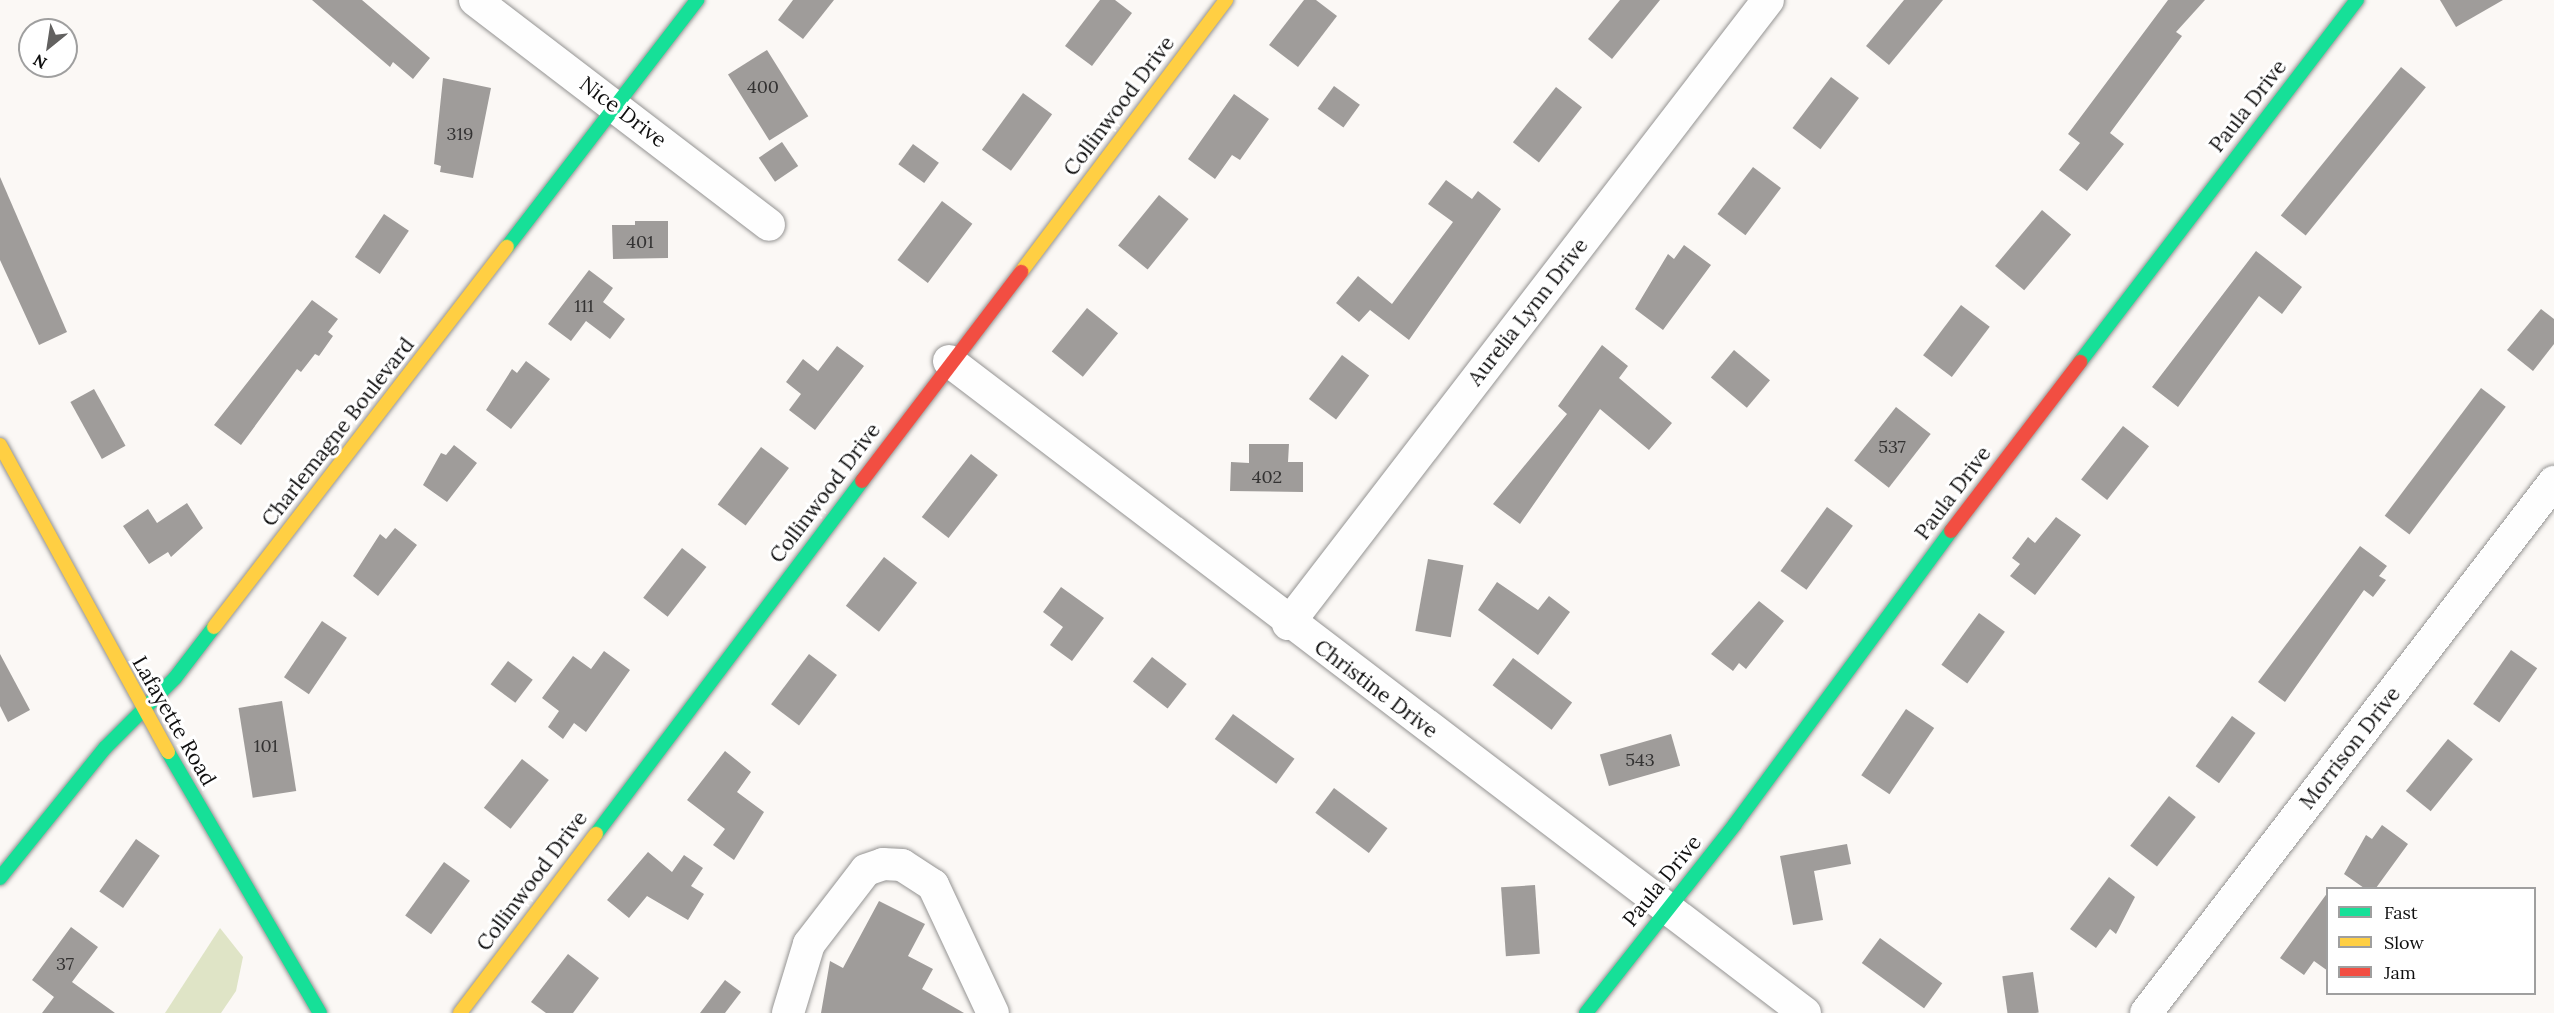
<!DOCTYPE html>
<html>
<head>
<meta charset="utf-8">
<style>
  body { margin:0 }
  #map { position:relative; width:2554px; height:1013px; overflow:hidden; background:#fbf8f5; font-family:Lora,serif }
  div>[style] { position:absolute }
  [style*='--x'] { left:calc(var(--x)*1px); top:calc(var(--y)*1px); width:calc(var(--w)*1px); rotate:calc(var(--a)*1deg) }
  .forest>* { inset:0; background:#dfe4c6 }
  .building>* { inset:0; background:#9f9c9a; transform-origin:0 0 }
  .roads { filter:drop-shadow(0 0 2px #959493) drop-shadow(0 0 2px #959493) }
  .street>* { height:32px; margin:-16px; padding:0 16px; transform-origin:16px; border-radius:16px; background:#fefefe }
  .fast>* { height:14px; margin:-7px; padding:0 7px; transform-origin:7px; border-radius:7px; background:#16e098 }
  .slow>* { height:14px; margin:-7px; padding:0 7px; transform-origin:7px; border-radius:7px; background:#ffcf43 }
  .jam>* { height:14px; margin:-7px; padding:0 7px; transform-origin:7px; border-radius:7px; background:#f24e42 }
  span { translate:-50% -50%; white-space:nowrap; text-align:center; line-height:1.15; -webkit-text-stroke:6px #fff; paint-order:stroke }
  .number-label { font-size:18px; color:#333232 }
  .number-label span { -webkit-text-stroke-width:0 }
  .street-label { font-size:21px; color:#0f0f0f }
  .legend { position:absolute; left:2326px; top:887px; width:210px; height:108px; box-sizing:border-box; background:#fff; border:2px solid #9f9f9f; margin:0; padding:8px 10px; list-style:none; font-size:18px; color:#0f0f0f }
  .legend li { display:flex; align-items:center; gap:12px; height:30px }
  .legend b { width:30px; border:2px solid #9f9f9f }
  .north { position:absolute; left:18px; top:18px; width:60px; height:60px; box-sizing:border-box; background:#fff; border:2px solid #9f9f9f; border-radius:50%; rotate:210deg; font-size:16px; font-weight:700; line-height:24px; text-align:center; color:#0f0f0f }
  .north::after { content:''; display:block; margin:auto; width:21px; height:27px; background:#626160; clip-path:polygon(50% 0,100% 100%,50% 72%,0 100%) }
</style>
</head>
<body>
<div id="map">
  <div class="forest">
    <div style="clip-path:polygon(220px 928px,243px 957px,236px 991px,221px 1013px,165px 1013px)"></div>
  </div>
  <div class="building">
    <div style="clip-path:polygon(312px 0,362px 0,430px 58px,413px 79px,393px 62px,390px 67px)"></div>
    <div style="clip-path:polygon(793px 0,834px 0,803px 39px,778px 20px)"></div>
    <div style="clip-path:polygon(1100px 0,1115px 0,1132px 13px,1092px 66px,1065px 46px)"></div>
    <div style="clip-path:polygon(1304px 0,1316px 0,1337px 16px,1298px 67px,1269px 45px)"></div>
    <div style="clip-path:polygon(1620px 0,1660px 0,1612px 59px,1588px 39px)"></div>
    <div style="clip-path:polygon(1904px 0,1943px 0,1889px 65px,1866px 46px)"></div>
    <div style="clip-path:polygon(2168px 0,2205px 0,2176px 32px,2182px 36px,2110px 133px,2124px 144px,2087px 191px,2059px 170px,2080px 143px,2068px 134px)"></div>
    <div style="clip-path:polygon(2440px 0,2503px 0,2456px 27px)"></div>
    <div style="left:767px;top:50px;width:78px;height:46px;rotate:58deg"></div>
    <div style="left:2401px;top:67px;width:32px;height:191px;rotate:39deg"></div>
    <div style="left:1831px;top:77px;width:35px;height:64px;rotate:37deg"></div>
    <div style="clip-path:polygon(443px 78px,491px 88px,473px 178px,440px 172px,441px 166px,434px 164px)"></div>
    <div style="left:1334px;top:86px;width:32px;height:28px;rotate:36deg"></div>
    <div style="left:1556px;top:87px;width:33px;height:70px;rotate:38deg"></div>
    <div style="left:1023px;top:93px;width:36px;height:70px;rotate:36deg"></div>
    <div style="clip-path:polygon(1234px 94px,1269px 119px,1240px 160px,1232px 155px,1215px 179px,1188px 159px)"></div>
    <div style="left:782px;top:142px;width:29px;height:28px;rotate:56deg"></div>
    <div style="left:913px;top:144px;width:32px;height:25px;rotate:36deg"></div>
    <div style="left:1753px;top:167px;width:35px;height:59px;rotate:37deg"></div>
    <div style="clip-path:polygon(0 177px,67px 332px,39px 345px,0 260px)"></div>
    <div style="clip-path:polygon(1446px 180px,1472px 199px,1478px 191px,1501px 209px,1409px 340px,1370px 310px,1359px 322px,1336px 303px,1358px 276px,1392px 304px,1453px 222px,1428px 204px)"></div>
    <div style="left:1159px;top:195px;width:38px;height:65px;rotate:39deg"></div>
    <div style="left:942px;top:201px;width:38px;height:74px;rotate:37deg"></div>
    <div style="left:2042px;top:210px;width:38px;height:73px;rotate:40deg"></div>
    <div style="left:384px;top:214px;width:30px;height:52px;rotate:34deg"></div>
    <div style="clip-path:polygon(635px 221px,668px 221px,668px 258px,613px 259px,612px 225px,635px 225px)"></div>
    <div style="clip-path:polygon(1684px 245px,1711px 265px,1663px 330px,1635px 309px,1668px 254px,1674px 259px)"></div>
    <div style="clip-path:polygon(2256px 251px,2302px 287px,2282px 314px,2259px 296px,2178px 407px,2152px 387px)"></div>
    <div style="clip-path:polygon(589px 270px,613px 288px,603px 302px,625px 319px,610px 339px,586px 321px,571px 341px,548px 324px)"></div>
    <div style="clip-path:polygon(312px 300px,338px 319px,328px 332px,333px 336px,319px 356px,315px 354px,301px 372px,297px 369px,241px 445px,214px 425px)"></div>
    <div style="left:1961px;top:305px;width:36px;height:63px;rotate:37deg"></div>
    <div style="left:1087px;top:308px;width:40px;height:56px;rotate:39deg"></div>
    <div style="clip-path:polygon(2541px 309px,2554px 319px,2554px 344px,2533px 371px,2507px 350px)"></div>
    <div style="clip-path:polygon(1602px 345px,1628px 366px,1619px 378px,1672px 423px,1649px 450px,1600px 409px,1520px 524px,1493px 504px,1567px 414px,1558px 406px)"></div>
    <div style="clip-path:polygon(837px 346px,864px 366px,815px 430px,789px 410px,801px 394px,786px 382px,803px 359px,818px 371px)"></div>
    <div style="left:1734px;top:350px;width:47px;height:36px;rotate:40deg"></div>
    <div style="left:1342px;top:355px;width:34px;height:55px;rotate:37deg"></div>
    <div style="clip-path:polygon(526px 361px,550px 379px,511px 429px,486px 410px,512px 369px,517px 373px)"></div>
    <div style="left:2481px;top:388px;width:31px;height:160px;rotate:37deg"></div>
    <div style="left:94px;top:389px;width:65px;height:27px;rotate:61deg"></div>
    <div style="left:1896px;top:407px;width:44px;height:68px;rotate:38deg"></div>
    <div style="left:2123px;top:426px;width:33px;height:68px;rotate:38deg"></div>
    <div style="clip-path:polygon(1249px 444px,1289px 444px,1288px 462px,1303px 462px,1303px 492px,1230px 491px,1231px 462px,1249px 463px)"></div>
    <div style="clip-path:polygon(454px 445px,477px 463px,447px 502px,423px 485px,441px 453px,446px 455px)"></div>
    <div style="left:761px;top:447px;width:35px;height:72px;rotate:37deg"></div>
    <div style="left:971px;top:454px;width:34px;height:80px;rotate:38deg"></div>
    <div style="clip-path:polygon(187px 503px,203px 528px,171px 557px,168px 552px,149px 564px,123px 526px,148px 509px,157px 523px)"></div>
    <div style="left:1827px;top:507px;width:32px;height:79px;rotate:36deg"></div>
    <div style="clip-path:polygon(2056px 517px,2081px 535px,2035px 595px,2010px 576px,2020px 564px,2012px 558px,2028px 537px,2035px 543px)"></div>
    <div style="clip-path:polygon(395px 528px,417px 545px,378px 596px,353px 576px,380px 534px,386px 539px)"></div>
    <div style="clip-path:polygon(2360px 546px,2387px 566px,2379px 576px,2386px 580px,2373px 597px,2364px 590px,2285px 702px,2258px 682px)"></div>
    <div style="left:682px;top:548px;width:31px;height:63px;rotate:38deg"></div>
    <div style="left:884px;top:557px;width:42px;height:62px;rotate:38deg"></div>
    <div style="left:1428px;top:559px;width:36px;height:73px;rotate:10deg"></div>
    <div style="clip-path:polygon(1497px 582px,1538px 610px,1549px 596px,1570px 612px,1538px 655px,1478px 610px)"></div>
    <div style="clip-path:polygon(1061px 587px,1104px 618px,1072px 661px,1050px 645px,1063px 627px,1043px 612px)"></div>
    <div style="clip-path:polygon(1759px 601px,1784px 621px,1746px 669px,1739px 663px,1733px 671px,1711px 654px)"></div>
    <div style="left:1979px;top:613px;width:32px;height:64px;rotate:36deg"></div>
    <div style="left:322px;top:621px;width:30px;height:68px;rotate:34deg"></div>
    <div style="left:2511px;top:650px;width:32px;height:66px;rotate:35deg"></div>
    <div style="clip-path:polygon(604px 651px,630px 670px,586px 732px,574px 723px,563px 739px,548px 727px,559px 711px,542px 698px,573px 656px,591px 669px)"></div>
    <div style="clip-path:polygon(0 654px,30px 710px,8px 722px,0 706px)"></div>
    <div style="left:809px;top:654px;width:35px;height:63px;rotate:37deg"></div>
    <div style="left:1152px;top:657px;width:44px;height:31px;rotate:38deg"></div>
    <div style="left:1513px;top:658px;width:74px;height:34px;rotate:37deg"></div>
    <div style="left:508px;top:661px;width:31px;height:29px;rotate:37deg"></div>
    <div style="left:282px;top:701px;width:91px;height:44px;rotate:81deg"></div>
    <div style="left:1906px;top:709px;width:34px;height:80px;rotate:34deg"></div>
    <div style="left:1233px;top:714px;width:76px;height:31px;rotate:36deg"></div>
    <div style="left:2232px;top:716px;width:29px;height:62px;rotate:36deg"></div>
    <div style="left:1671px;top:734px;width:33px;height:74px;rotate:74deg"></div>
    <div style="left:2448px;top:739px;width:32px;height:67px;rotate:39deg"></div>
    <div style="clip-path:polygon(725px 751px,751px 772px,737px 792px,764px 812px,734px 860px,713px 845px,725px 829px,687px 800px)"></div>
    <div style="left:522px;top:759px;width:34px;height:62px;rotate:38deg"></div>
    <div style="left:1334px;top:788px;width:67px;height:31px;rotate:37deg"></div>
    <div style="left:2169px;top:796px;width:34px;height:63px;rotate:38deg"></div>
    <div style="clip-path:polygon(2382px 825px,2408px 844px,2376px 888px,2364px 888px,2344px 874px,2366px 835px,2372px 839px)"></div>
    <div style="left:136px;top:839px;width:29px;height:64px;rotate:35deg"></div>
    <div style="clip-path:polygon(1847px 844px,1851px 864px,1814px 871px,1823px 920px,1793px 925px,1780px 856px)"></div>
    <div style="clip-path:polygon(648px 852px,672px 872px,684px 855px,703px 868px,691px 886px,704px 894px,688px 920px,647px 896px,629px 918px,607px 900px)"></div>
    <div style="left:444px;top:862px;width:32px;height:66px;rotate:36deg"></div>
    <div style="clip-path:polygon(2109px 877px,2135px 897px,2116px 934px,2110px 929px,2096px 948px,2070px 929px)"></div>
    <div style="left:1535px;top:885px;width:69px;height:34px;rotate:86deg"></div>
    <div style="clip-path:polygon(2328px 892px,2328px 971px,2314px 961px,2304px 975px,2280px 958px)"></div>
    <div style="clip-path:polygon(879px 901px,925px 924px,908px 956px,933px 969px,922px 989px,964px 1013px,821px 1013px,830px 961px,843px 968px)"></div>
    <div style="clip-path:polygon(71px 927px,98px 947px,72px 982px,115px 1013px,42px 1013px,54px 997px,32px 980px)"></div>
    <div style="left:1880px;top:938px;width:77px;height:31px;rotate:36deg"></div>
    <div style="clip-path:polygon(568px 954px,599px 978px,573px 1013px,546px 1013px,531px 1002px)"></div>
    <div style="left:2033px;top:972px;width:41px;height:31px;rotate:82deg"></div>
    <div style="clip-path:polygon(725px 980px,741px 992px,725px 1013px,700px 1013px)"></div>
  </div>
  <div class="roads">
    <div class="street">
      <div style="--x:475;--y:0;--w:370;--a:37.4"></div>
      <div style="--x:949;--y:361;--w:1076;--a:37.3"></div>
      <div style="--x:1288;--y:624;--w:787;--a:-52.43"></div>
      <div style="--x:788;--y:1013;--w:72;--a:-73.1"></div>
      <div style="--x:809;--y:944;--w:93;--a:-52.4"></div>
      <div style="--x:866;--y:870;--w:18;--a:-19"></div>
      <div style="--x:883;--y:864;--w:19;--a:3"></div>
      <div style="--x:902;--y:865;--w:37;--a:33"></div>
      <div style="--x:933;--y:885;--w:141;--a:64.9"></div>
      <div style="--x:2146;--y:1013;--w:670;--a:-52.46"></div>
    </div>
    <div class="fast">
      <div style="--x:507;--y:247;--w:312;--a:-52.4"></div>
      <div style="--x:2080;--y:362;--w:456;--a:-52.6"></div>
      <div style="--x:168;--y:752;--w:302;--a:59.8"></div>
      <div style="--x:596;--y:834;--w:442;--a:-53"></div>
      <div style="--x:0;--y:878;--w:167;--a:-51.1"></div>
      <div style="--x:105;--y:748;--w:99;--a:-45"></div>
      <div style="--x:175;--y:678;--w:64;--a:-52.6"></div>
      <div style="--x:1586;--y:1013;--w:241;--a:-51.7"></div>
      <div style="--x:1735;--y:824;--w:364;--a:-53.6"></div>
    </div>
    <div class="slow">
      <div style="--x:1021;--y:272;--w:341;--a:-53"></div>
      <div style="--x:0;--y:445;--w:350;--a:61.3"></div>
      <div style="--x:214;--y:627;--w:480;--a:-52.4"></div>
      <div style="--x:460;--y:1013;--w:225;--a:-52.8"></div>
    </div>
    <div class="jam">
      <div style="--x:862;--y:481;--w:263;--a:-52.7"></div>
      <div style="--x:1951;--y:531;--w:213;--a:-52.6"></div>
    </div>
  </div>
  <div class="number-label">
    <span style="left:763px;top:87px">400</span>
    <span style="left:460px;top:134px">319</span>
    <span style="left:640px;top:242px">401</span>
    <span style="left:584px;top:306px">111</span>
    <span style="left:1892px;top:447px">537</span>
    <span style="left:1267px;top:477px">402</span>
    <span style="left:266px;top:746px">101</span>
    <span style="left:1640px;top:760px">543</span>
    <span style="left:65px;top:964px">37</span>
  </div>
  <div class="street-label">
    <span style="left:1119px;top:106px;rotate:-53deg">Collinwood Drive</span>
    <span style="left:2248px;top:106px;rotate:-52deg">Paula Drive</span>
    <span style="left:623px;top:112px;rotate:37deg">Nice Drive</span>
    <span style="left:1528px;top:312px;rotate:-52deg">Aurelia Lynn Drive</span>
    <span style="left:338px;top:432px;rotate:-52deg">Charlemagne Boulevard</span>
    <span style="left:825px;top:493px;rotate:-53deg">Collinwood Drive</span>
    <span style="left:1953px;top:493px;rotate:-53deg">Paula Drive</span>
    <span style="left:1376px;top:689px;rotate:37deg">Christine Drive</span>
    <span style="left:174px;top:721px;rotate:60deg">Lafayette Road</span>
    <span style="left:2350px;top:748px;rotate:-52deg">Morrison Drive</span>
    <span style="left:532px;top:881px;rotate:-53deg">Collinwood Drive</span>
    <span style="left:1662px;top:881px;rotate:-51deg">Paula Drive</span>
  </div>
  <ul class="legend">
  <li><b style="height:8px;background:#16e098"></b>Fast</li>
  <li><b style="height:8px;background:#ffcf43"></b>Slow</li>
  <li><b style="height:8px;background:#f24e42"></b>Jam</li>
  </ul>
  <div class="north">N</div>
</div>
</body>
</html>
